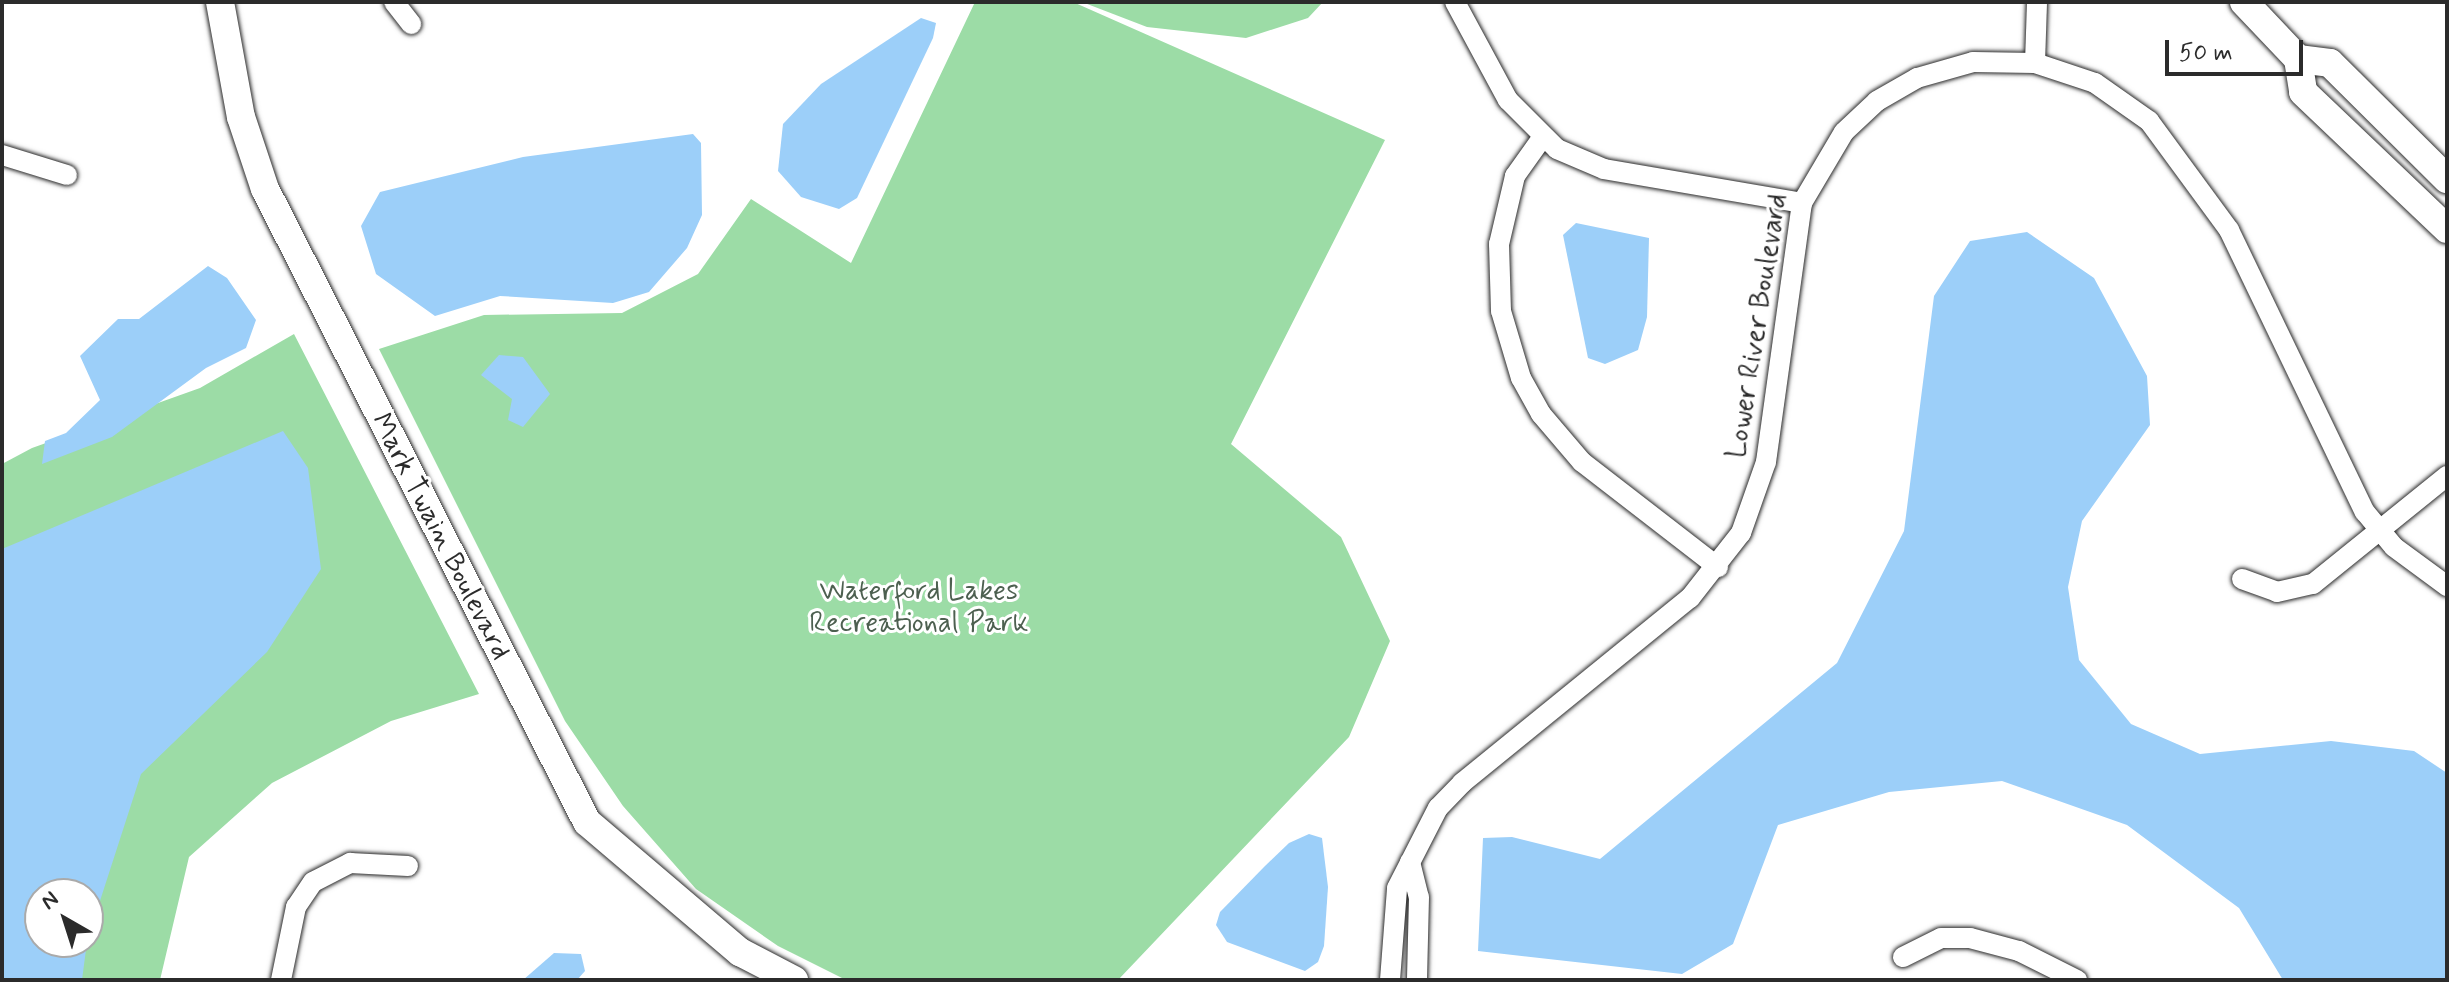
<!DOCTYPE html>
<html>
<head>
<meta charset="utf-8">
<style>
  body { margin:0 }
  #map { position:relative; width:2449px; height:982px; overflow:hidden; background:#fff; font-family:Mynerve,sans-serif }
  div>[style] { position:absolute }
  [style*='--x'] { left:calc(var(--x)*1px); top:calc(var(--y)*1px); width:calc(var(--w)*1px); rotate:calc(var(--a)*1deg) }
  .green>* { inset:0; background:#9cdca6 }
  .water>* { inset:0; background:#9ccff9 }
  .roads { filter:drop-shadow(0 0 2px #2b2b2b) drop-shadow(0 0 2px #2b2b2b) }
  .street>* { height:20px; margin:-10px; padding:0 10px; transform-origin:10px; border-radius:10px; background:#fff }
  .secondary>* { height:28px; margin:-14px; padding:0 14px; transform-origin:14px; border-radius:14px; background:#fff }
  span { translate:-50% -50%; white-space:nowrap; text-align:center; line-height:1.15; -webkit-text-stroke:6px #fff; paint-order:stroke }
  .street-label { font-size:28px; color:#2b2b2b }
  .park-label { font-size:28px; color:#4d6050 }
  .frame { position:absolute; inset:0; border:4px solid #2b2b2b; pointer-events:none }
  .north { position:absolute; left:24px; top:878px; width:80px; height:80px; box-sizing:border-box; background:#fff; border:2px solid #aaa; border-radius:50%; rotate:321deg; font-size:22px; font-weight:700; line-height:32px; text-align:center; color:#2b2b2b }
  .north::after { content:''; display:block; margin:auto; width:28px; height:36px; background:#2b2b2b; clip-path:polygon(50% 0,100% 100%,50% 72%,0 100%) }
  .scale { position:absolute; left:2165px; top:40px; width:138px; height:36px; box-sizing:border-box; border:4px solid #2b2b2b; border-top:0; padding-left:10px; font-size:24px; line-height:28px; white-space:nowrap; color:#2b2b2b; -webkit-text-stroke:6px #fff; paint-order:stroke }
</style>
</head>
<body>
<div id="map">
  <div class="green">
    <div style="clip-path:polygon(975px 2px,1073px 2px,1385px 140px,1231px 444px,1341px 537px,1390px 641px,1349px 737px,1118px 980px,846px 980px,778px 946px,696px 889px,623px 806px,565px 721px,379px 349px,484px 315px,622px 313px,698px 274px,751px 199px,851px 263px)"></div>
    <div style="clip-path:polygon(1082px 2px,1323px 2px,1308px 18px,1246px 38px,1147px 27px)"></div>
    <div style="clip-path:polygon(evenodd,294px 334px,479px 694px,391px 721px,272px 783px,189px 857px,160px 980px,2px 980px,2px 464px,32px 448px,200px 388px,294px 334px,40px 894px,88px 894px,88px 942px,40px 942px,40px 894px)"></div>
  </div>
  <div class="water">
    <div style="clip-path:polygon(921px 18px,936px 23px,933px 38px,857px 198px,839px 209px,801px 197px,778px 171px,783px 124px,821px 84px)"></div>
    <div style="clip-path:polygon(693px 134px,701px 143px,702px 215px,687px 248px,649px 292px,613px 303px,500px 296px,435px 316px,376px 274px,361px 226px,380px 192px,523px 157px)"></div>
    <div style="clip-path:polygon(1576px 223px,1649px 238px,1647px 317px,1638px 350px,1605px 364px,1588px 358px,1563px 235px)"></div>
    <div style="clip-path:polygon(2027px 232px,2094px 278px,2147px 376px,2150px 425px,2082px 521px,2068px 587px,2079px 660px,2131px 724px,2200px 754px,2331px 741px,2414px 751px,2447px 773px,2447px 980px,2283px 980px,2239px 908px,2127px 825px,2002px 781px,1889px 792px,1778px 825px,1733px 944px,1682px 974px,1478px 951px,1483px 838px,1512px 837px,1600px 859px,1837px 663px,1904px 531px,1934px 296px,1970px 241px)"></div>
    <div style="clip-path:polygon(208px 266px,227px 278px,256px 320px,246px 348px,206px 368px,112px 437px,42px 464px,45px 441px,66px 433px,100px 400px,80px 356px,118px 319px,139px 319px)"></div>
    <div style="clip-path:polygon(499px 355px,523px 357px,550px 394px,523px 427px,508px 420px,512px 399px,481px 375px)"></div>
    <div style="clip-path:polygon(283px 431px,308px 468px,321px 569px,267px 652px,141px 774px,88px 938px,88px 894px,40px 894px,40px 942px,87px 942px,82px 980px,2px 980px,2px 549px)"></div>
    <div style="clip-path:polygon(1309px 834px,1322px 838px,1328px 887px,1324px 946px,1318px 962px,1305px 971px,1227px 942px,1216px 925px,1220px 912px,1265px 866px,1289px 843px)"></div>
    <div style="clip-path:polygon(554px 953px,581px 954px,585px 971px,577px 980px,523px 980px)"></div>
  </div>
  <div class="roads">
    <div class="street">
      <div style="--x:394;--y:2;--w:28;--a:52"></div>
      <div style="--x:1455;--y:2;--w:111;--a:61.6"></div>
      <div style="--x:1508;--y:100;--w:69;--a:45"></div>
      <div style="--x:1557;--y:149;--w:51;--a:23.1"></div>
      <div style="--x:1604;--y:169;--w:201;--a:9.7"></div>
      <div style="--x:2035;--y:63;--w:61;--a:-88.1"></div>
      <div style="--x:1542;--y:138;--w:47;--a:125.4"></div>
      <div style="--x:1515;--y:176;--w:70;--a:103.2"></div>
      <div style="--x:1499;--y:244;--w:67;--a:88.3"></div>
      <div style="--x:1501;--y:311;--w:70;--a:73.4"></div>
      <div style="--x:1521;--y:378;--w:41;--a:60.9"></div>
      <div style="--x:1541;--y:414;--w:63;--a:49.5"></div>
      <div style="--x:1582;--y:462;--w:172;--a:37.7"></div>
      <div style="--x:2;--y:155;--w:68;--a:17.1"></div>
      <div style="--x:2242;--y:579;--w:37;--a:20"></div>
      <div style="--x:2277;--y:592;--w:37;--a:-13"></div>
      <div style="--x:2313;--y:584;--w:172;--a:-38.9"></div>
      <div style="--x:1410;--y:862;--w:36;--a:76"></div>
      <div style="--x:1419;--y:897;--w:83;--a:91.4"></div>
      <div style="--x:1903;--y:957;--w:42;--a:-26.6"></div>
      <div style="--x:1941;--y:938;--w:29;--a:0"></div>
      <div style="--x:1970;--y:938;--w:51;--a:14.9"></div>
      <div style="--x:2019;--y:951;--w:65;--a:26.6"></div>
      <div style="--x:281;--y:980;--w:75;--a:-78.4"></div>
      <div style="--x:296;--y:907;--w:30;--a:-56"></div>
      <div style="--x:313;--y:882;--w:42;--a:-27.2"></div>
      <div style="--x:350;--y:863;--w:58;--a:3"></div>
      <div style="--x:1390;--y:980;--w:92;--a:-85.6"></div>
      <div style="--x:1397;--y:888;--w:90;--a:-62.9"></div>
      <div style="--x:1438;--y:808;--w:35;--a:-46"></div>
      <div style="--x:1462;--y:783;--w:294;--a:-39.1"></div>
      <div style="--x:1690;--y:598;--w:83;--a:-51.9"></div>
      <div style="--x:1741;--y:533;--w:75;--a:-70.6"></div>
      <div style="--x:1766;--y:462;--w:261;--a:-82.1"></div>
      <div style="--x:1802;--y:203;--w:82;--a:-59.4"></div>
      <div style="--x:1844;--y:132;--w:45;--a:-43.2"></div>
      <div style="--x:1877;--y:101;--w:46;--a:-29.9"></div>
      <div style="--x:1917;--y:78;--w:58;--a:-15.9"></div>
      <div style="--x:1973;--y:62;--w:62;--a:0.9"></div>
      <div style="--x:2035;--y:63;--w:63;--a:18.4"></div>
      <div style="--x:2095;--y:83;--w:66;--a:35.1"></div>
      <div style="--x:2149;--y:121;--w:135;--a:53.7"></div>
      <div style="--x:2229;--y:230;--w:313;--a:64.3"></div>
      <div style="--x:2365;--y:512;--w:45;--a:50.4"></div>
      <div style="--x:2394;--y:547;--w:66;--a:36.3"></div>
    </div>
    <div class="secondary">
      <div style="--x:220;--y:2;--w:117;--a:79.7"></div>
      <div style="--x:241;--y:117;--w:76;--a:71.6"></div>
      <div style="--x:265;--y:189;--w:710;--a:63.04"></div>
      <div style="--x:587;--y:822;--w:201;--a:40.4"></div>
      <div style="--x:740;--y:952;--w:61;--a:27.4"></div>
      <div style="--x:2244;--y:2;--w:79;--a:46.5"></div>
      <div style="--x:2298;--y:59;--w:33;--a:81"></div>
      <div style="--x:2303;--y:92;--w:199;--a:43.6"></div>
      <div style="--x:2298;--y:59;--w:32;--a:7"></div>
      <div style="--x:2330;--y:63;--w:165;--a:44.8"></div>
    </div>
  </div>
  <div class="street-label">
    <span style="left:1758px;top:326px;rotate:-81deg">Lower River Boulevard</span>
    <span style="left:440px;top:537px;rotate:63deg">Mark Twain Boulevard</span>
  </div>
  <div class="park-label">
    <span style="left:919px;top:608px">Waterford Lakes<br>Recreational Park</span>
  </div>
  <div class="frame"></div>
  <div class="north">N</div>
  <div class="scale">50 m</div>
</div>
</body>
</html>
